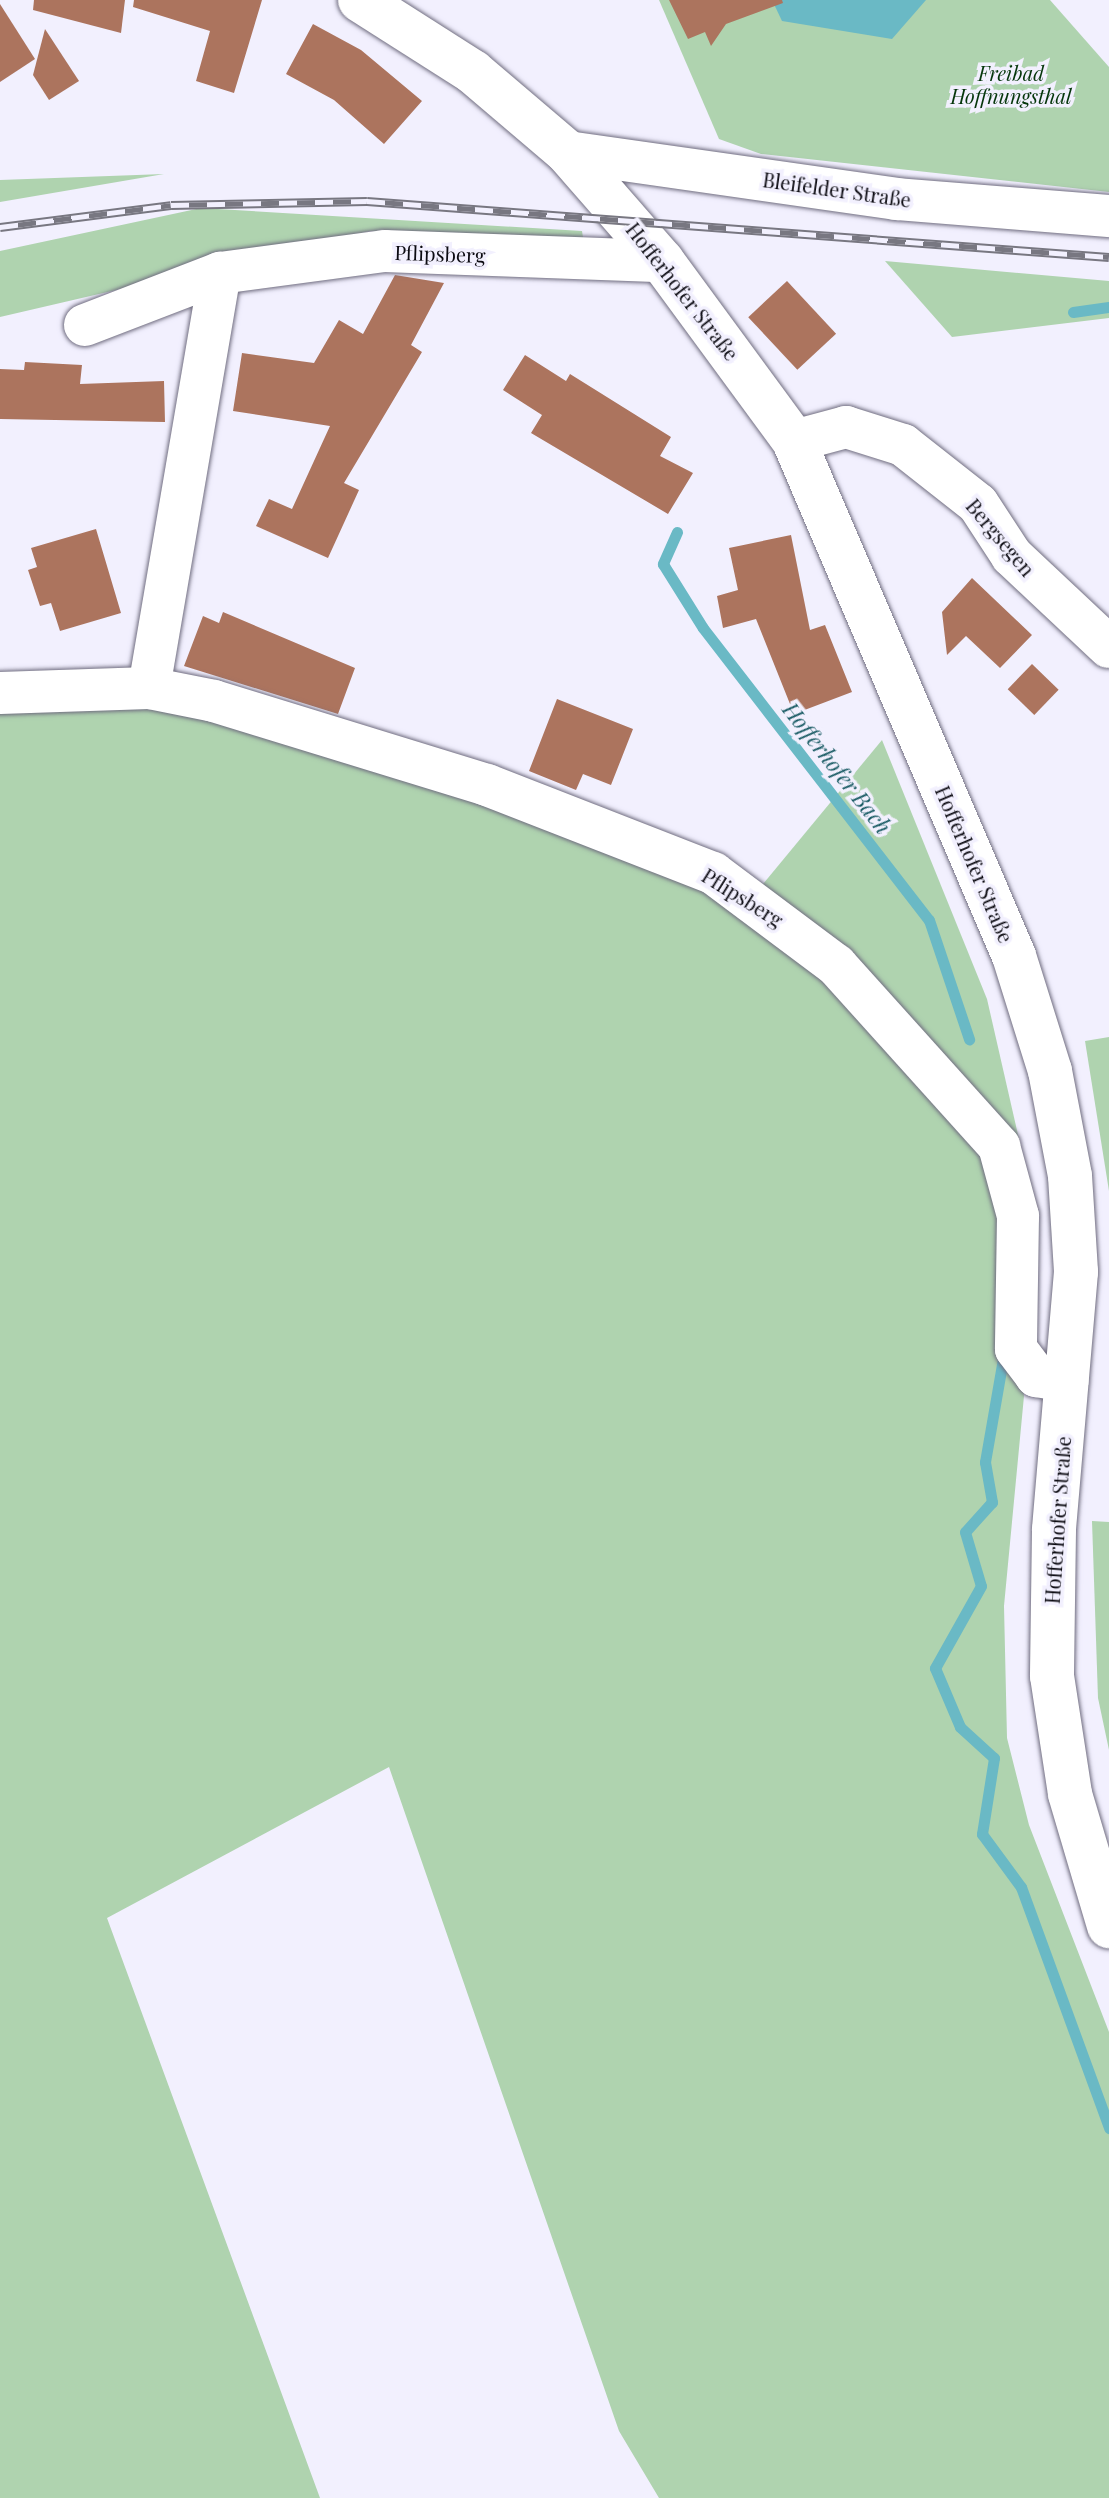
<!DOCTYPE html>
<html>
<head>
<meta charset="utf-8">
<style>
  body { margin:0 }
  #map { position:relative; width:1109px; height:2498px; overflow:hidden; background:#f2f0fe; font-family:"Playfair Display",serif }
  div>[style] { position:absolute }
  [style*='--x'] { left:calc(var(--x)*1px); top:calc(var(--y)*1px); width:calc(var(--w)*1px); rotate:calc(var(--a)*1deg) }
  .green>* { inset:0; background:#afd3af }
  .water>* { inset:0; background:#6ab9c5 }
  .stream>* { height:11px; margin:-5.5px; padding:0 5.5px; transform-origin:5.5px; border-radius:5.5px; background:#6ab9c5 }
  .building>* { inset:0; background:#ac745e; transform-origin:0 0 }
  .roads { filter:drop-shadow(0 0 2px #706d80) drop-shadow(0 0 2px #706d80) }
  .minor>* { height:42px; margin:-21px; padding:0 21px; transform-origin:21px; border-radius:21px; background:#fff }
  .tertiary>* { height:44px; margin:-22px; padding:0 22px; transform-origin:22px; border-radius:22px; background:#fff }
  .rail>* { height:9px; margin-top:-4.5px; transform-origin:0; background:repeating-linear-gradient(90deg,#f2f0fe 0 18px,#787781 0 36px); box-sizing:border-box; border-block:2px solid #787781 }
  span { translate:-50% -50%; white-space:nowrap; text-align:center; line-height:1.15; -webkit-text-stroke:7px #f2f0fe; paint-order:stroke }
  .park-label { font-size:20px; color:#05360b; font-style:italic }
  .street-label { font-size:20px; color:#0c0b12 }
  .water-label { font-size:22px; color:#195b64; font-style:italic }
</style>
</head>
<body>
<div id="map">
  <div class="green">
    <div style="clip-path:polygon(659px 0,1050px 0,1109px 67px,1109px 192px,761px 154px,719px 139px)"></div>
    <div style="clip-path:polygon(164px 174px,0 202px,0 180px)"></div>
    <div style="clip-path:polygon(201px 208px,582px 231px,585px 250px,370px 231px,0 317px,0 251px)"></div>
    <div style="clip-path:polygon(885px 261px,1109px 281px,1109px 318px,952px 337px)"></div>
    <div style="clip-path:polygon(138px 699px,483px 793px,774px 921px,994px 1169px,1024px 1396px,1004px 1606px,1007px 1738px,1029px 1825px,1109px 2032px,1109px 2498px,659px 2498px,619px 2431px,389px 1767px,107px 1918px,320px 2498px,0 2498px,0 708px)"></div>
    <div style="clip-path:polygon(882px 740px,987px 999px,1021px 1148px,759px 889px)"></div>
    <div style="clip-path:polygon(1109px 1037px,1109px 1191px,1085px 1041px)"></div>
    <div style="clip-path:polygon(1092px 1521px,1109px 1522px,1109px 1750px,1098px 1698px)"></div>
  </div>
  <div class="water">
    <div style="clip-path:polygon(772px 0,926px 0,892px 39px,782px 21px)"></div>
  </div>
  <div class="stream">
    <div style="--x:1073;--y:312;--w:36;--a:-8"></div>
    <div style="--x:677;--y:532;--w:35;--a:114"></div>
    <div style="--x:663;--y:564;--w:75;--a:58"></div>
    <div style="--x:703;--y:628;--w:369;--a:52.3"></div>
    <div style="--x:929;--y:920;--w:126;--a:71.4"></div>
    <div style="--x:1004;--y:1353;--w:111;--a:99.9"></div>
    <div style="--x:985;--y:1462;--w:41;--a:80.1"></div>
    <div style="--x:992;--y:1502;--w:40;--a:132"></div>
    <div style="--x:965;--y:1532;--w:56;--a:73.5"></div>
    <div style="--x:981;--y:1586;--w:94;--a:119.3"></div>
    <div style="--x:935;--y:1668;--w:64;--a:67"></div>
    <div style="--x:960;--y:1727;--w:46;--a:42.4"></div>
    <div style="--x:994;--y:1758;--w:77;--a:99"></div>
    <div style="--x:982;--y:1834;--w:66;--a:53.7"></div>
    <div style="--x:1021;--y:1887;--w:257;--a:69.9"></div>
  </div>
  <div class="building">
    <div style="clip-path:polygon(34px 0,125px 0,121px 33px,33px 10px)"></div>
    <div style="clip-path:polygon(134px 0,262px 0,234px 93px,196px 81px,210px 31px,133px 7px)"></div>
    <div style="clip-path:polygon(669px 0,782px 0,783px 3px,726px 24px,711px 46px,705px 32px,688px 39px)"></div>
    <div style="clip-path:polygon(0 4px,35px 59px,0 82px)"></div>
    <div style="clip-path:polygon(313px 24px,361px 50px,422px 101px,384px 144px,334px 100px,286px 74px)"></div>
    <div style="clip-path:polygon(45px 29px,79px 81px,49px 100px,33px 75px)"></div>
    <div style="clip-path:polygon(395px 275px,444px 283px,411px 345px,422px 352px,344px 483px,359px 490px,328px 558px,256px 526px,269px 499px,292px 509px,330px 426px,233px 411px,242px 353px,314px 363px,339px 320px,363px 334px)"></div>
    <div style="left:787px;top:281px;width:72px;height:53px;rotate:47deg"></div>
    <div style="clip-path:polygon(525px 355px,566px 381px,570px 374px,671px 437px,660px 456px,693px 473px,668px 514px,531px 433px,542px 415px,503px 390px)"></div>
    <div style="clip-path:polygon(25px 362px,82px 365px,80px 384px,164px 381px,165px 422px,0 419px,0 369px,24px 370px)"></div>
    <div style="clip-path:polygon(96px 529px,121px 613px,60px 631px,51px 603px,40px 606px,28px 570px,37px 567px,31px 548px)"></div>
    <div style="clip-path:polygon(791px 535px,810px 630px,825px 625px,852px 692px,794px 714px,756px 619px,723px 628px,717px 596px,738px 590px,729px 548px)"></div>
    <div style="clip-path:polygon(972px 578px,1032px 635px,1000px 668px,966px 636px,947px 655px,942px 612px)"></div>
    <div style="clip-path:polygon(223px 612px,355px 668px,338px 714px,184px 666px,203px 616px,219px 623px)"></div>
    <div style="left:1032px;top:664px;width:37px;height:35px;rotate:44deg"></div>
    <div style="clip-path:polygon(557px 699px,633px 729px,611px 785px,583px 774px,576px 790px,529px 771px)"></div>
  </div>
  <div class="roads">
    <div class="minor">
      <div style="--x:567;--y:152;--w:333;--a:8.1"></div>
      <div style="--x:897;--y:199;--w:213;--a:4.6"></div>
      <div style="--x:85;--y:325;--w:145;--a:-21.1"></div>
      <div style="--x:220;--y:273;--w:166;--a:-7.6"></div>
      <div style="--x:385;--y:251;--w:277;--a:2.1"></div>
      <div style="--x:794;--y:441;--w:54;--a:-15.1"></div>
      <div style="--x:846;--y:427;--w:60;--a:17.5"></div>
      <div style="--x:903;--y:445;--w:95;--a:38.2"></div>
      <div style="--x:978;--y:504;--w:62;--a:56.8"></div>
      <div style="--x:1012;--y:556;--w:133;--a:43.2"></div>
      <div style="--x:149;--y:688;--w:421;--a:-80.3"></div>
      <div style="--x:0;--y:693;--w:149;--a:-1.9"></div>
      <div style="--x:149;--y:688;--w:66;--a:11.3"></div>
      <div style="--x:214;--y:701;--w:286;--a:17.1"></div>
      <div style="--x:487;--y:785;--w:243;--a:21.3"></div>
      <div style="--x:713;--y:873;--w:154;--a:36.8"></div>
      <div style="--x:836;--y:965;--w:244;--a:48"></div>
      <div style="--x:999;--y:1146;--w:73;--a:74.8"></div>
      <div style="--x:1018;--y:1216;--w:133;--a:90.9"></div>
      <div style="--x:1016;--y:1349;--w:34;--a:53"></div>
      <div style="--x:1036;--y:1376;--w:32;--a:9"></div>
    </div>
    <div class="tertiary">
      <div style="--x:360;--y:0;--w:134;--a:32.5"></div>
      <div style="--x:473;--y:72;--w:123;--a:40.4"></div>
      <div style="--x:567;--y:152;--w:145;--a:48.9"></div>
      <div style="--x:662;--y:261;--w:223;--a:53.7"></div>
      <div style="--x:794;--y:441;--w:560;--a:66.87"></div>
      <div style="--x:1014;--y:956;--w:121;--a:72.6"></div>
      <div style="--x:1050;--y:1071;--w:107;--a:79.2"></div>
      <div style="--x:1070;--y:1176;--w:96;--a:86.4"></div>
      <div style="--x:1076;--y:1272;--w:259;--a:94.9"></div>
      <div style="--x:1054;--y:1530;--w:146;--a:90.8"></div>
      <div style="--x:1052;--y:1676;--w:119;--a:81.3"></div>
      <div style="--x:1070;--y:1794;--w:138;--a:73.5"></div>
    </div>
  </div>
  <div class="rail">
    <div style="--x:0;--y:227;--w:172;--a:-7.3"></div>
    <div style="--x:171;--y:205;--w:196;--a:-1.2"></div>
    <div style="--x:367;--y:201;--w:744;--a:4.32"></div>
  </div>
  <div class="park-label">
    <span style="left:1011px;top:84px">Freibad<br>Hoffnungsthal</span>
  </div>
  <div class="street-label">
    <span style="left:837px;top:189px;rotate:8deg">Bleifelder Straße</span>
    <span style="left:440px;top:253px;rotate:2deg">Pflipsberg</span>
    <span style="left:683px;top:291px;rotate:52deg">Hofferhofer Straße</span>
    <span style="left:1001px;top:537px;rotate:50deg">Bergsegen</span>
    <span style="left:975px;top:864px;rotate:67deg">Hofferhofer Straße</span>
    <span style="left:743px;top:897px;rotate:32deg">Pflipsberg</span>
    <span style="left:1057px;top:1520px;rotate:-86deg">Hofferhofer Straße</span>
  </div>
  <div class="water-label">
    <span style="left:837px;top:768px;rotate:52deg">Hofferhofer Bach</span>
  </div>
</div>
</body>
</html>
